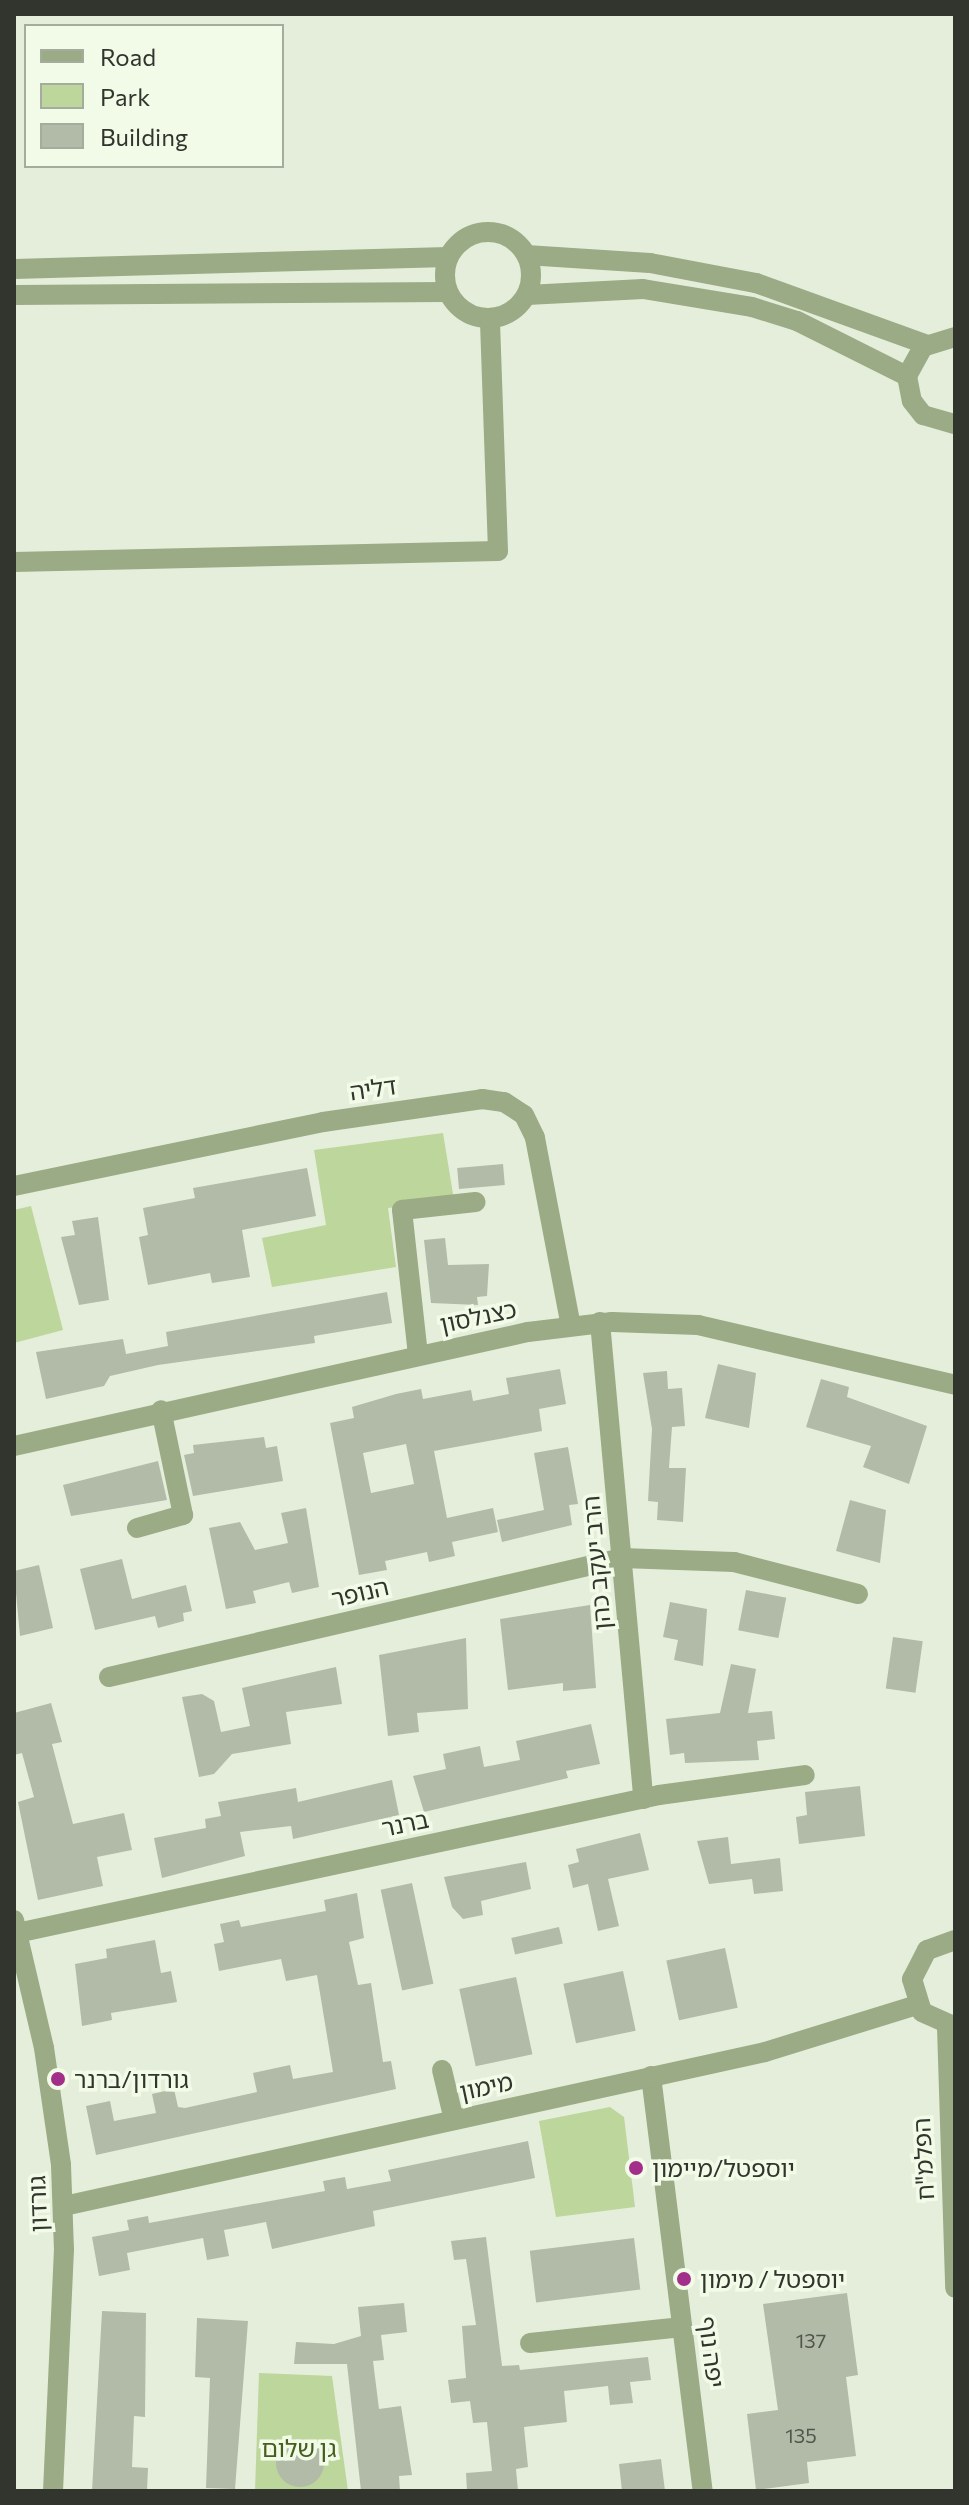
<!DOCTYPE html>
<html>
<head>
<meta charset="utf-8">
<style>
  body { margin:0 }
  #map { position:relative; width:969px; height:2505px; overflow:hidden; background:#e5eeda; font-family:Commissioner,"Noto Sans Hebrew",sans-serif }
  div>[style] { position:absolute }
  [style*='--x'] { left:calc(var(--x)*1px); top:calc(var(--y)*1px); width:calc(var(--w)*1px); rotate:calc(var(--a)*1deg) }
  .green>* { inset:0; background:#bcd69b }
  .building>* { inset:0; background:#b2bba8; transform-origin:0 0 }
  .round { border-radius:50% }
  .minor>* { height:20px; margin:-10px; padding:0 10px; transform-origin:10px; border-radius:10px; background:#9aab85 }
  .minor>.ring { margin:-10px; padding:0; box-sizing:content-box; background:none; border:20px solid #9aab85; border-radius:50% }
  .dots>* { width:22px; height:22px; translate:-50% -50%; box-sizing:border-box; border:4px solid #f2fbe7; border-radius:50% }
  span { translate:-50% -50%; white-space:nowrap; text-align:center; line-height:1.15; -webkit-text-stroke:7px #f2fbe7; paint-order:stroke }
  .number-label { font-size:20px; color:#51564c }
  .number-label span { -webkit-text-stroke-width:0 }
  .street-label { font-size:24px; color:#31352d }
  .poi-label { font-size:24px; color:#31352d }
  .left { translate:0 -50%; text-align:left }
  .park-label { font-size:24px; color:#465e1e }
  .frame { position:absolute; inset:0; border:16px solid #31352d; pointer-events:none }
  .legend { position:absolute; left:24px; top:24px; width:260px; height:144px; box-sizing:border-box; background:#f2fbe7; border:2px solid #a5ac9d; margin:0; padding:10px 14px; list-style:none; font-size:24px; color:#31352d }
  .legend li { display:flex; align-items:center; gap:16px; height:40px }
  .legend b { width:40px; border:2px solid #a5ac9d }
</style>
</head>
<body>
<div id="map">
  <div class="green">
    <div style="clip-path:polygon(443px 1133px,454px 1200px,388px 1208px,396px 1267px,272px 1287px,262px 1238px,326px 1225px,314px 1150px)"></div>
    <div style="clip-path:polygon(31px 1206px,63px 1330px,14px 1343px,14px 1210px)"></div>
    <div style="clip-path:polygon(610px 2107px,624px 2117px,635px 2207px,556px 2217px,539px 2121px)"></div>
    <div style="clip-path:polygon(259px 2373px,332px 2376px,348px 2491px,255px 2491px)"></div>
  </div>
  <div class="building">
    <div style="left:503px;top:1164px;width:21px;height:46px;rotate:85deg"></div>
    <div style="clip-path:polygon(307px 1168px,316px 1216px,242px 1230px,250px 1277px,212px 1283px,210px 1273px,148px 1285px,139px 1237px,148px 1235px,143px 1208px,195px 1198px,193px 1188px)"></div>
    <div style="clip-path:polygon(98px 1217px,109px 1300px,79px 1305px,61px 1237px,75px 1235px,72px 1221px)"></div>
    <div style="clip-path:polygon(445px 1238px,448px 1265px,489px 1264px,487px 1296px,477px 1297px,478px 1305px,431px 1303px,424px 1240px)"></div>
    <div style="clip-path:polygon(387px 1292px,392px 1323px,314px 1336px,315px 1343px,158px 1365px,110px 1376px,104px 1386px,46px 1399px,36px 1352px,123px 1339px,126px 1354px,168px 1346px,166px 1332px)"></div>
    <div style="clip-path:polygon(718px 1364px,756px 1373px,749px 1428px,705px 1418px)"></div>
    <div style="clip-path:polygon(evenodd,560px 1369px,566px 1404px,539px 1409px,542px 1431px,434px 1451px,447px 1518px,493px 1508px,498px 1532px,452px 1542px,455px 1556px,429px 1562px,427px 1552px,385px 1561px,387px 1570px,359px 1575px,330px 1423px,354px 1418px,352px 1407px,396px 1394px,421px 1389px,423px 1399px,471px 1390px,473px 1401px,509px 1394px,506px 1378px,560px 1369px,406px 1444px,414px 1484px,371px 1493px,363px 1453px,406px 1444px)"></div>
    <div style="clip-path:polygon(667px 1371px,668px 1389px,682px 1388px,685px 1426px,672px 1427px,669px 1468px,686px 1468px,683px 1522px,657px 1520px,658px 1502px,648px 1501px,652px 1429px,643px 1373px)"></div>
    <div style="clip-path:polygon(821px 1379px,849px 1387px,847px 1397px,927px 1426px,909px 1484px,863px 1467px,871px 1446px,806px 1427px)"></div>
    <div style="clip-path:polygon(264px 1437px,266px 1448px,277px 1446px,283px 1481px,193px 1496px,184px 1455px,194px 1453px,193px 1445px)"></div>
    <div style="clip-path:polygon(568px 1447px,578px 1504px,569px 1505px,572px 1525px,502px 1542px,497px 1520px,544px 1510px,534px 1453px)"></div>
    <div style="clip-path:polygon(158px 1461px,167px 1500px,71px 1516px,63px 1485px)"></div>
    <div style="clip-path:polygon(850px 1500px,886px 1510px,880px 1563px,836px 1551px)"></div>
    <div style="clip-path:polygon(306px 1508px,319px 1587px,292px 1593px,289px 1582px,253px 1591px,256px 1603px,226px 1609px,209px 1528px,240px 1522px,255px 1550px,288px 1543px,281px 1513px)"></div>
    <div style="clip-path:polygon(122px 1559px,132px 1599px,186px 1585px,192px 1611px,183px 1613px,184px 1621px,158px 1628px,155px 1616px,95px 1630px,80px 1569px)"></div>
    <div style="clip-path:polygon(39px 1565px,53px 1628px,20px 1636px,14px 1571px)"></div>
    <div style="left:746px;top:1590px;width:41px;height:41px;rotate:11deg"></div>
    <div style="clip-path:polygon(670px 1602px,707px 1609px,703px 1666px,674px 1660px,678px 1640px,663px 1637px)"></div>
    <div style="clip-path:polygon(590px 1605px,596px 1688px,563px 1691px,563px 1683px,508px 1690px,500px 1619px)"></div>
    <div style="left:893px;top:1637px;width:30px;height:52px;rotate:8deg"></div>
    <div style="clip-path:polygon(466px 1638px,468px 1709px,417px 1713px,419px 1732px,388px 1736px,379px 1655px)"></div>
    <div style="clip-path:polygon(731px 1664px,756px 1669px,748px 1713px,772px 1711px,775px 1739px,757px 1741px,759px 1760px,685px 1763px,684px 1753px,670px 1755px,666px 1719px,720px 1713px)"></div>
    <div style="clip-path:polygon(336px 1667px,342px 1704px,286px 1712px,291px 1744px,232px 1754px,214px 1774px,199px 1777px,182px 1697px,202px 1694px,214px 1701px,221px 1732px,250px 1726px,242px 1688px)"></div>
    <div style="clip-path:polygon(51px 1703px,62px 1742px,52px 1744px,73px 1824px,124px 1813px,132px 1850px,97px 1857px,103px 1886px,38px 1900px,18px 1802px,34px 1797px,22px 1753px,14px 1755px,14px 1713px)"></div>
    <div style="clip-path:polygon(591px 1724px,600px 1764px,566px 1771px,568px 1778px,424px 1812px,413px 1776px,446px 1769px,443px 1754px,480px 1746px,484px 1767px,520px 1760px,516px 1741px)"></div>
    <div style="clip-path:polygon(392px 1780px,399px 1815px,293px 1839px,291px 1826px,240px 1832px,245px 1856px,162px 1878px,154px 1838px,206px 1828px,205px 1819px,221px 1816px,218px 1802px,296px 1788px,298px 1802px)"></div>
    <div style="clip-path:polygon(860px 1786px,865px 1836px,799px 1844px,796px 1817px,807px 1815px,805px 1792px)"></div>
    <div style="clip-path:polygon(640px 1833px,649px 1870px,608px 1879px,619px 1926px,598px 1931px,588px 1884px,573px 1888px,568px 1865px,579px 1862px,576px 1849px)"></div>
    <div style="clip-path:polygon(728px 1837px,731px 1864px,780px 1858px,783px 1891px,754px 1894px,752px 1879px,709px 1884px,697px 1841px)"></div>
    <div style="clip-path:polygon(526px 1862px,531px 1889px,481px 1901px,483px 1915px,463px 1919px,452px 1907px,444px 1877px)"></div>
    <div style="left:412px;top:1883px;width:103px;height:32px;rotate:78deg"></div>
    <div style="clip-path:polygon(357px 1893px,364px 1938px,349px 1942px,358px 1985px,371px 1983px,383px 2062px,391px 2061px,396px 2089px,96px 2155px,86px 2106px,110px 2101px,114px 2121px,156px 2113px,152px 2094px,174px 2089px,178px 2107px,185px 2108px,257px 2092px,253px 2073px,290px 2065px,293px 2079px,333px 2072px,317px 1975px,286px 1981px,281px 1959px,219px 1971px,214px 1944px,224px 1942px,220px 1924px,239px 1920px,241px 1927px,326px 1911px,324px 1900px)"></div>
    <div style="left:559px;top:1927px;width:17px;height:49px;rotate:77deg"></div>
    <div style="clip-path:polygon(155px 1940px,161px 1973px,171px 1971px,177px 2002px,111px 2013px,112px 2020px,82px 2026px,75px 1964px,107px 1958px,106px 1949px)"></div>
    <div style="left:725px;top:1948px;width:61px;height:60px;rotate:78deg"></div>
    <div style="left:623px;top:1971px;width:61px;height:61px;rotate:78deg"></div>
    <div style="left:516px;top:1977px;width:79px;height:58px;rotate:78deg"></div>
    <div style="clip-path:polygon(528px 2141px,535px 2178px,373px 2211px,375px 2226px,272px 2249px,266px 2222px,224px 2230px,229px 2256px,207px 2260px,203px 2238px,127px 2253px,130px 2270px,99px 2276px,92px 2237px,129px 2230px,127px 2220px,148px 2216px,149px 2223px,325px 2191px,323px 2181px,345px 2177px,347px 2189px,391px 2181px,388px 2170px)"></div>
    <div style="clip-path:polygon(486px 2237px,502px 2366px,519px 2365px,520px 2370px,648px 2357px,651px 2380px,630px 2382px,633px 2403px,610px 2405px,608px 2386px,564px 2391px,567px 2422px,524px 2427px,528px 2467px,516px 2469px,518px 2491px,467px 2491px,466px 2473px,492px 2471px,487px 2422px,473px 2423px,470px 2401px,451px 2403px,448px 2380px,466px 2378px,462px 2326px,476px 2325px,466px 2259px,454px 2260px,451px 2241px)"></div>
    <div style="left:634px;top:2238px;width:52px;height:105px;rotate:83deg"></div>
    <div style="clip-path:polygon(847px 2293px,858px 2375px,846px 2377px,856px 2456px,807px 2462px,809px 2483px,756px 2490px,747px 2414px,778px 2410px,763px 2304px)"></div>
    <div style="clip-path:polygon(404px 2303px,407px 2332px,381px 2335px,384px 2360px,373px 2361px,379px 2409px,401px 2406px,412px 2475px,399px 2476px,400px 2491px,361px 2491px,347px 2364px,294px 2364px,296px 2342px,334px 2344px,361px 2336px,358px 2307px)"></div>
    <div style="clip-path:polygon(102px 2311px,146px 2313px,145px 2417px,134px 2416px,132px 2467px,148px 2468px,147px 2491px,92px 2491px)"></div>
    <div style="clip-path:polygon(197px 2318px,248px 2321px,235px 2489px,206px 2488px,210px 2378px,195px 2377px)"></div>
    <div class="round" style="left:276px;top:2439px;width:48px;height:48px"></div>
    <div style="clip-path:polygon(661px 2459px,665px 2491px,622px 2491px,619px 2464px)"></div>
  </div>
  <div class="minor">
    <div class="ring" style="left:445px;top:232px;width:66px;height:66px"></div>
    <div style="--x:526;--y:255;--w:124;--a:3.7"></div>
    <div style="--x:650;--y:263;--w:108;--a:10.7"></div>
    <div style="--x:756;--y:283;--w:182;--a:19.9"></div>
    <div style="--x:14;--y:269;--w:434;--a:-1.6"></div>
    <div style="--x:14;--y:295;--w:434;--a:-0.4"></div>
    <div style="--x:527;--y:295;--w:116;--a:-3"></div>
    <div style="--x:643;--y:289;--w:110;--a:9.4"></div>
    <div style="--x:752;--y:307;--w:47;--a:17.3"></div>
    <div style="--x:797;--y:321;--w:123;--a:26.6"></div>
    <div style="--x:955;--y:337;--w:34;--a:163"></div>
    <div style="--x:923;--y:347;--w:33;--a:119"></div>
    <div style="--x:907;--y:376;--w:25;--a:79"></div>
    <div style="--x:912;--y:401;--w:18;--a:52"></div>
    <div style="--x:923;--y:415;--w:33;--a:16"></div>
    <div style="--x:14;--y:562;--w:484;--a:-1.3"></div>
    <div style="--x:498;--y:551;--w:232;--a:-92"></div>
    <div style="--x:14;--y:1186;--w:316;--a:-11.7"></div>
    <div style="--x:323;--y:1122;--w:161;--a:-8.2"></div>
    <div style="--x:482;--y:1099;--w:22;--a:8"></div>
    <div style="--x:504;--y:1102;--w:24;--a:33"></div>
    <div style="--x:524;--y:1115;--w:25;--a:64"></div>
    <div style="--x:535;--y:1138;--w:191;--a:79.2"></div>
    <div style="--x:600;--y:1322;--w:479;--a:84.8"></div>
    <div style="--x:418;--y:1355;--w:146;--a:-96.3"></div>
    <div style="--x:402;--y:1210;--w:74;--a:-6.2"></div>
    <div style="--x:14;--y:1446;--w:526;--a:-12.51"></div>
    <div style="--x:528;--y:1332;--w:85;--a:-6.8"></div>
    <div style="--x:612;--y:1322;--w:86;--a:2"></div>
    <div style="--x:698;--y:1325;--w:264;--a:13.1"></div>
    <div style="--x:137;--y:1528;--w:48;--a:-15.8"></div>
    <div style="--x:183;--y:1515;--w:107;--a:-101.8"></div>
    <div style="--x:109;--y:1677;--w:527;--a:-13.06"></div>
    <div style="--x:622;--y:1558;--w:112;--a:2"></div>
    <div style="--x:734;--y:1562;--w:128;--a:14.5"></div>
    <div style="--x:14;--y:1920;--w:131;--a:76.8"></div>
    <div style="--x:44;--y:2048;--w:118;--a:81.7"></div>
    <div style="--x:61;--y:2165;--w:84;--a:88"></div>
    <div style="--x:64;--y:2249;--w:242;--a:92.6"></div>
    <div style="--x:17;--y:1933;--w:657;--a:-12.13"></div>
    <div style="--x:659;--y:1795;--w:147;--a:-7.8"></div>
    <div style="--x:955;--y:1940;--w:30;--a:160"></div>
    <div style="--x:927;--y:1950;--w:33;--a:117"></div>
    <div style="--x:912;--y:1979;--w:34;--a:73"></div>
    <div style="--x:922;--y:2012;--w:36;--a:24"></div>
    <div style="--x:947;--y:2027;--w:261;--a:88.2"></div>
    <div style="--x:442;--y:2070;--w:51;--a:76.5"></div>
    <div style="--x:651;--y:2076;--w:418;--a:82.9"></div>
    <div style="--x:64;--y:2206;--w:718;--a:-12.39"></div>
    <div style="--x:765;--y:2052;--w:159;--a:-17.2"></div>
    <div style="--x:530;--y:2343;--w:153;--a:-6"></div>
  </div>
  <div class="dots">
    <div style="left:58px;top:2079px;background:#a22f8a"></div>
    <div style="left:636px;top:2168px;background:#a22f8a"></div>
    <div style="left:684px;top:2279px;background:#a22f8a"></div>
  </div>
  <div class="number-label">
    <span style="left:811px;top:2340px">137</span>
    <span style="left:801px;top:2435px">135</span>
  </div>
  <div class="street-label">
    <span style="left:373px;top:1088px;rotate:-8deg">דליה</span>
    <span style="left:478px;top:1316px;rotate:-12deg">כצנלסון</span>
    <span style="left:596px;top:1563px;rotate:-95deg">הרב יעקב כהן</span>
    <span style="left:360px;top:1592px;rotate:-13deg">הנופר</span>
    <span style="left:405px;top:1823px;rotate:-12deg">ברנר</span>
    <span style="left:486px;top:2086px;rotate:-12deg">מימון</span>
    <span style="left:923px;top:2159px;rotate:-93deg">הפלמ"ח</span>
    <span style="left:37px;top:2204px;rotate:-92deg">גורדון</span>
    <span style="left:712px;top:2352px;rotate:83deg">יפה נוף</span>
  </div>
  <div class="poi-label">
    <span class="left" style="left:74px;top:2079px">גורדון/ברנר</span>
    <span class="left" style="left:652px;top:2168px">יוספטל/מיימון</span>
    <span class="left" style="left:700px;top:2279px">יוספטל / מימון</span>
  </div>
  <div class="park-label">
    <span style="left:299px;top:2448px">גן שלום</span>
  </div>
  <div class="frame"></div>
  <ul class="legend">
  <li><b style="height:10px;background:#9aab85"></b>Road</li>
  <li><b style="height:22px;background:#bcd69b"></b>Park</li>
  <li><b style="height:22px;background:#b2bba8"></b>Building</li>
  </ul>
</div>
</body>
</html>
